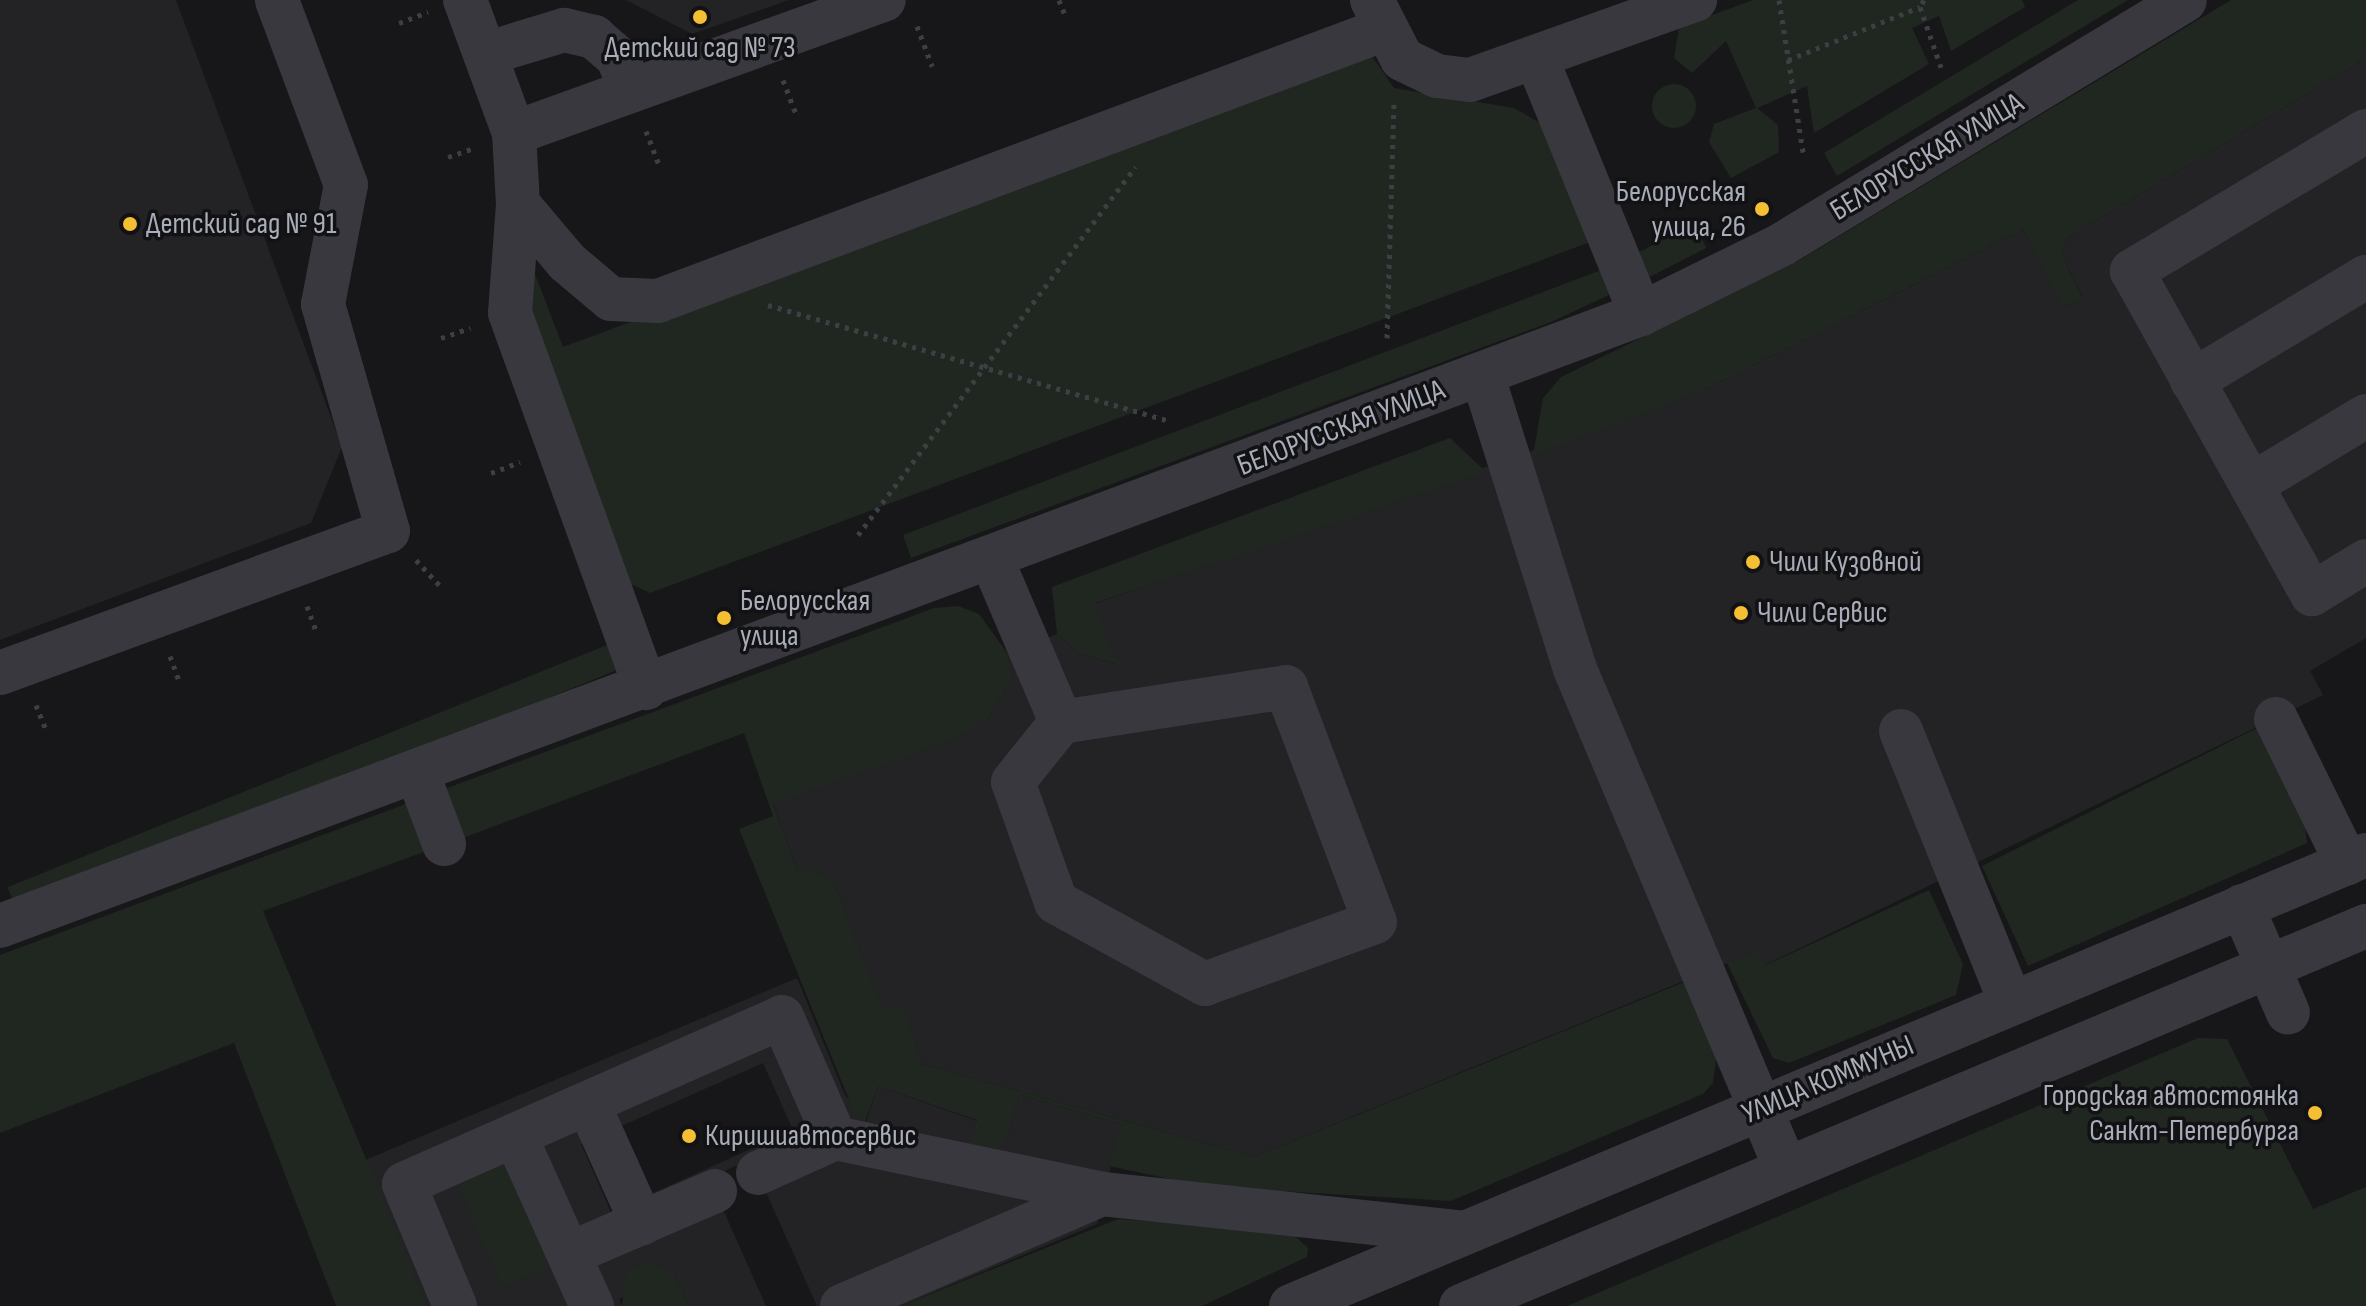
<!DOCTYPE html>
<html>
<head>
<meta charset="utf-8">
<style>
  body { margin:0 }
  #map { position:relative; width:2366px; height:1306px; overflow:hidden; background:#171719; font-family:"Sofia Sans Condensed",sans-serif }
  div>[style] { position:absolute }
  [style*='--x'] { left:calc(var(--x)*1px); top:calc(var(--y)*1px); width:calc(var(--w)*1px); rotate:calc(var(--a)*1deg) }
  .built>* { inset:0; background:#232326 }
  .green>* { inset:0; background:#1f2720; transform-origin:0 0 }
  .round { border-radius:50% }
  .path>* { height:5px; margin-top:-2.5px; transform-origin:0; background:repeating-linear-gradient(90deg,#3e3f45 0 4px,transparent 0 10px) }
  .minor>* { height:44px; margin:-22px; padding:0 22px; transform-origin:22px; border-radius:22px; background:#38383e }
  .dots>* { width:22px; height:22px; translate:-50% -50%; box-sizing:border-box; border:4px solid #121214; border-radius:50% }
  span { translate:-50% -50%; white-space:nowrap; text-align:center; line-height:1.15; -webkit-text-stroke:7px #121214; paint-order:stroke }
  .poi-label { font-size:30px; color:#a9adb9 }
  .right { translate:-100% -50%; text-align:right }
  .left { translate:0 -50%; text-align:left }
  .street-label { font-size:30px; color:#a9adb9 }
</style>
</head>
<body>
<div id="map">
  <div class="built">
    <div style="clip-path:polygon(0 0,176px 0,342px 447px,311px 523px,0 640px)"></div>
    <div style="clip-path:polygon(626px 0,789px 0,692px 34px)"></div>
    <div style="clip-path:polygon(2366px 58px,2366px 638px,2310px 671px,2323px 695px,1765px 965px,1757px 951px,1254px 1157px,922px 1064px,904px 1009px,881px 1007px,835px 885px,798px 873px,773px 803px,955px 739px,989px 718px,1012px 678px,1008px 654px,1057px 634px,1078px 653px,1115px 664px,1094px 604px,1698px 393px,2023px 230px,2064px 307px,2082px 296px,2062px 255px,2067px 238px)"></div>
    <div style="clip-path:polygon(evenodd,797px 978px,845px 1095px,866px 1122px,878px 1086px,977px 1121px,1006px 1139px,1020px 1095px,1121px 1124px,1097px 1224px,901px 1306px,817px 1306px,751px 1159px,709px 1178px,766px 1306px,689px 1306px,675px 1276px,619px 1299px,622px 1306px,427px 1306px,363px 1161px,797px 978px,763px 1063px,793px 1130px,611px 1212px,581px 1144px,763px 1063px)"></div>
  </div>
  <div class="green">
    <div style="clip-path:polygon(1753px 0,2022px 0,2025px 7px,1951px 51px,1939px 16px,1912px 28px,1929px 64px,1814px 133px,1807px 86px,1757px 108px,1778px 125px,1779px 152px,1731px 178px,1709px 142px,1714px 124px,1756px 108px,1726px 41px,1692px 73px,1674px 58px,1679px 27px)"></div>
    <div style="clip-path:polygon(2078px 0,2128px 0,1837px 176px,1824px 153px)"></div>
    <div style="clip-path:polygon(2231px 0,2366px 0,2366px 58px,2067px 238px,2062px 255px,2082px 297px,2063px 307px,2023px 230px,1698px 393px,1533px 455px,1543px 398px,1561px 377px,1793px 264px)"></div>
    <div style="clip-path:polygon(1367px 49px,1394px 88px,1514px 108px,1542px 124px,1598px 239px,650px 593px,622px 580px,529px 327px,533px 269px,563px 347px)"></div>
    <div class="round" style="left:1652px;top:84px;width:44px;height:44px"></div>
    <div style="left:1694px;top:224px;width:27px;height:65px;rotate:63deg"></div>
    <div style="clip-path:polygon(1604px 269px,1613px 293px,1551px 322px,911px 558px,903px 535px)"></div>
    <div style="clip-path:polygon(1450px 438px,1486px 472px,1095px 603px,1116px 664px,1078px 653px,1057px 634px,1052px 587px)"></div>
    <div style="clip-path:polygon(958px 606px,979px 614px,1008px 654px,1012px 678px,989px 718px,956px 739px,773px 804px,798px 873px,813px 869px,835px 885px,881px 1006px,904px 1008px,922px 1064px,1254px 1157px,1687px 981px,1717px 1052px,1713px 1083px,1703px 1094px,1451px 1201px,1207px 1187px,1109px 1166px,1121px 1124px,1020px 1095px,1006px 1139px,985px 1156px,968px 1151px,977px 1120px,878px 1086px,865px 1122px,854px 1112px,739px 829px,773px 816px,744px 733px,460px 839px,442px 790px,934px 608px)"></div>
    <div style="left:612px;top:643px;width:27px;height:652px;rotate:68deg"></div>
    <div style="clip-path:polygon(2259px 727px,2303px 810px,2307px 843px,2028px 966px,1982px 866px)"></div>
    <div style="clip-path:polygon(414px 801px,432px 849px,263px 911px,427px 1306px,336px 1306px,234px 1043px,0 1133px,0 955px)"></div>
    <div style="clip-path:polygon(1929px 890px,1963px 964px,1956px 995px,1789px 1063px,1773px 1058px,1727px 963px,1758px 950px,1766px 965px)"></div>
    <div style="clip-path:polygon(2198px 1038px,2227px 1039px,2313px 1209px,2366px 1187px,2366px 1306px,1567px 1306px)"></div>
    <div style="left:512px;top:1151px;width:121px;height:64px;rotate:66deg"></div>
    <div style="clip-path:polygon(1118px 1219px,1291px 1232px,1308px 1248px,1307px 1257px,1202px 1306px,901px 1306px)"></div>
    <div style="clip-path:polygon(652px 1261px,675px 1276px,689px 1306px,622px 1306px,626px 1272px)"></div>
  </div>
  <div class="path">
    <div style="--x:1059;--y:0;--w:18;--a:68"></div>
    <div style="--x:1779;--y:0;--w:154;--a:81"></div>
    <div style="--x:1924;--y:0;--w:8;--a:120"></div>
    <div style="--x:1920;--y:7;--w:67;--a:70.8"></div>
    <div style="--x:399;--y:23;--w:31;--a:-21"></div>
    <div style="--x:917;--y:26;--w:43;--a:69.4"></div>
    <div style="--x:1788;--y:60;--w:142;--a:-21.9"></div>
    <div style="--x:783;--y:80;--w:39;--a:69"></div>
    <div style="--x:646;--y:131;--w:39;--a:69"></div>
    <div style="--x:448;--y:157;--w:28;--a:-19"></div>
    <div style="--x:768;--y:305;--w:415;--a:16.1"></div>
    <div style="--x:441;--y:338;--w:31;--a:-19"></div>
    <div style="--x:1387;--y:338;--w:235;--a:-88.3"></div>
    <div style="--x:491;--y:473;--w:31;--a:-21"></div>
    <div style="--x:858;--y:535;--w:461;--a:-53"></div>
    <div style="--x:416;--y:560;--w:35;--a:47"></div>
    <div style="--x:307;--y:606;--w:27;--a:70"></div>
    <div style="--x:170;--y:656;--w:27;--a:70"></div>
    <div style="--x:36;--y:705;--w:27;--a:68"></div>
  </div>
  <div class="minor">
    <div style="--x:465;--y:0;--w:142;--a:69.8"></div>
    <div style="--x:514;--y:133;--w:71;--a:86.8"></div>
    <div style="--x:518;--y:204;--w:109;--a:94.2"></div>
    <div style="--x:510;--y:313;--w:399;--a:70.1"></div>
    <div style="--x:1372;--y:0;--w:66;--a:63"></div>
    <div style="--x:1402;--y:59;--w:39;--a:26"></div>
    <div style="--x:1437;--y:76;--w:33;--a:7"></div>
    <div style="--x:1470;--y:80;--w:239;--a:-19.6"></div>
    <div style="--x:485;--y:54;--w:83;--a:-16.9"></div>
    <div style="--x:564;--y:30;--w:31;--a:13"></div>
    <div style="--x:594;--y:37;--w:32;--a:41"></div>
    <div style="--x:618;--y:58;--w:35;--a:68"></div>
    <div style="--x:1536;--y:57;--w:278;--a:67.8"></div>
    <div style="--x:2366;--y:131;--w:273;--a:149.1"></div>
    <div style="--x:2132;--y:271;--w:370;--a:60.9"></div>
    <div style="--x:2312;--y:594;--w:63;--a:-31.4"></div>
    <div style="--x:514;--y:133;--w:393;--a:-19.8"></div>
    <div style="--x:518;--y:204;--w:76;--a:49.8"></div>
    <div style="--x:567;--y:262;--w:57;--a:40.1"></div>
    <div style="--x:611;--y:299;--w:47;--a:2.4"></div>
    <div style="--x:658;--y:301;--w:773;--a:-20.52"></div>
    <div style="--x:1482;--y:374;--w:309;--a:72.5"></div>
    <div style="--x:1575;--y:669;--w:543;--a:67.12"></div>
    <div style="--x:2192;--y:381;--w:203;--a:-30.9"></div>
    <div style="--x:2251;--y:485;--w:134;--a:-31"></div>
    <div style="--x:992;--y:560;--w:176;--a:66.9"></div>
    <div style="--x:0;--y:673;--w:413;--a:-20.1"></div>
    <div style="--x:388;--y:531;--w:236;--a:-106"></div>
    <div style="--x:323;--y:304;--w:121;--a:-79.1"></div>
    <div style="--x:346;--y:185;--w:197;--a:-110.5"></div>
    <div style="--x:1286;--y:687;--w:251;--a:69.3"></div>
    <div style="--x:1375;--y:922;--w:181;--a:160"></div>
    <div style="--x:1205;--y:984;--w:170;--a:-151.2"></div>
    <div style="--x:1056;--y:902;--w:127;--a:-109.7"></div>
    <div style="--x:1013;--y:782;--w:77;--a:-51.3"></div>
    <div style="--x:1061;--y:722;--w:228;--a:-8.8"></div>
    <div style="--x:2276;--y:719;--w:161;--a:63.8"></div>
    <div style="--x:1901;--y:731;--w:293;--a:68"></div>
    <div style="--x:417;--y:772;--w:77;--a:69.4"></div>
    <div style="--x:2242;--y:906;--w:116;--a:66.7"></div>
    <div style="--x:0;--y:926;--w:1751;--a:-20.45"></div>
    <div style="--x:1641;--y:314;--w:156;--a:-26.2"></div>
    <div style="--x:1781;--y:245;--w:472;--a:-31.2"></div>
    <div style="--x:588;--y:1103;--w:132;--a:65.8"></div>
    <div style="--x:515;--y:1135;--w:188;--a:65.8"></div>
    <div style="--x:758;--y:1173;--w:85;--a:-24.4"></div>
    <div style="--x:569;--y:1254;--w:159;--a:-23.3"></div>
    <div style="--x:455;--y:1306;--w:132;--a:-112.7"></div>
    <div style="--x:404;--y:1184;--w:413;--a:-23.8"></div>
    <div style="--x:782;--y:1017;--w:132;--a:66.3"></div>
    <div style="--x:835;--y:1138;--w:273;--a:11.8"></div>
    <div style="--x:842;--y:1306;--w:283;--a:-23.3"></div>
    <div style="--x:1102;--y:1194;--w:360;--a:6.1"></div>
    <div style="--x:1291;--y:1306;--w:1166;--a:-22.76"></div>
    <div style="--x:1461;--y:1306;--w:982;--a:-22.78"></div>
  </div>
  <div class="dots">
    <div style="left:700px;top:17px;background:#f5bf33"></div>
    <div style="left:1762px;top:209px;background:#f5bf33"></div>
    <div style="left:130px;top:224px;background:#f5bf33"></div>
    <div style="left:1753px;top:562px;background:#f5bf33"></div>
    <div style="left:1741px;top:613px;background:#f5bf33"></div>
    <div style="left:724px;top:618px;background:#f5bf33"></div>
    <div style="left:2315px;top:1113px;background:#f5bf33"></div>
    <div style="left:689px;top:1136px;background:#f5bf33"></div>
  </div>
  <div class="poi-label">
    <span style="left:700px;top:48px">Детский сад № 73</span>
    <span class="right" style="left:1746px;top:209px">Белорусская<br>улица, 26</span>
    <span class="left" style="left:146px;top:224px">Детский сад № 91</span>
    <span class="left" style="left:1769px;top:562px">Чили Кузовной</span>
    <span class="left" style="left:740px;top:618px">Белорусская<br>улица</span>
    <span class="left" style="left:1757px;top:613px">Чили Сервис</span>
    <span class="right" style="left:2299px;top:1113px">Городская автостоянка<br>Санкт-Петербурга</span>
    <span class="left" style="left:705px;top:1136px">Киришиавтосервис</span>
  </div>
  <div class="street-label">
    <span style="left:1927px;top:157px;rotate:-31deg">БЕЛОРУССКАЯ УЛИЦА</span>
    <span style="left:1341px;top:428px;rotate:-21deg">БЕЛОРУССКАЯ УЛИЦА</span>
    <span style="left:1828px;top:1080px;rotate:-23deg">УЛИЦА КОММУНЫ</span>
  </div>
</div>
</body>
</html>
